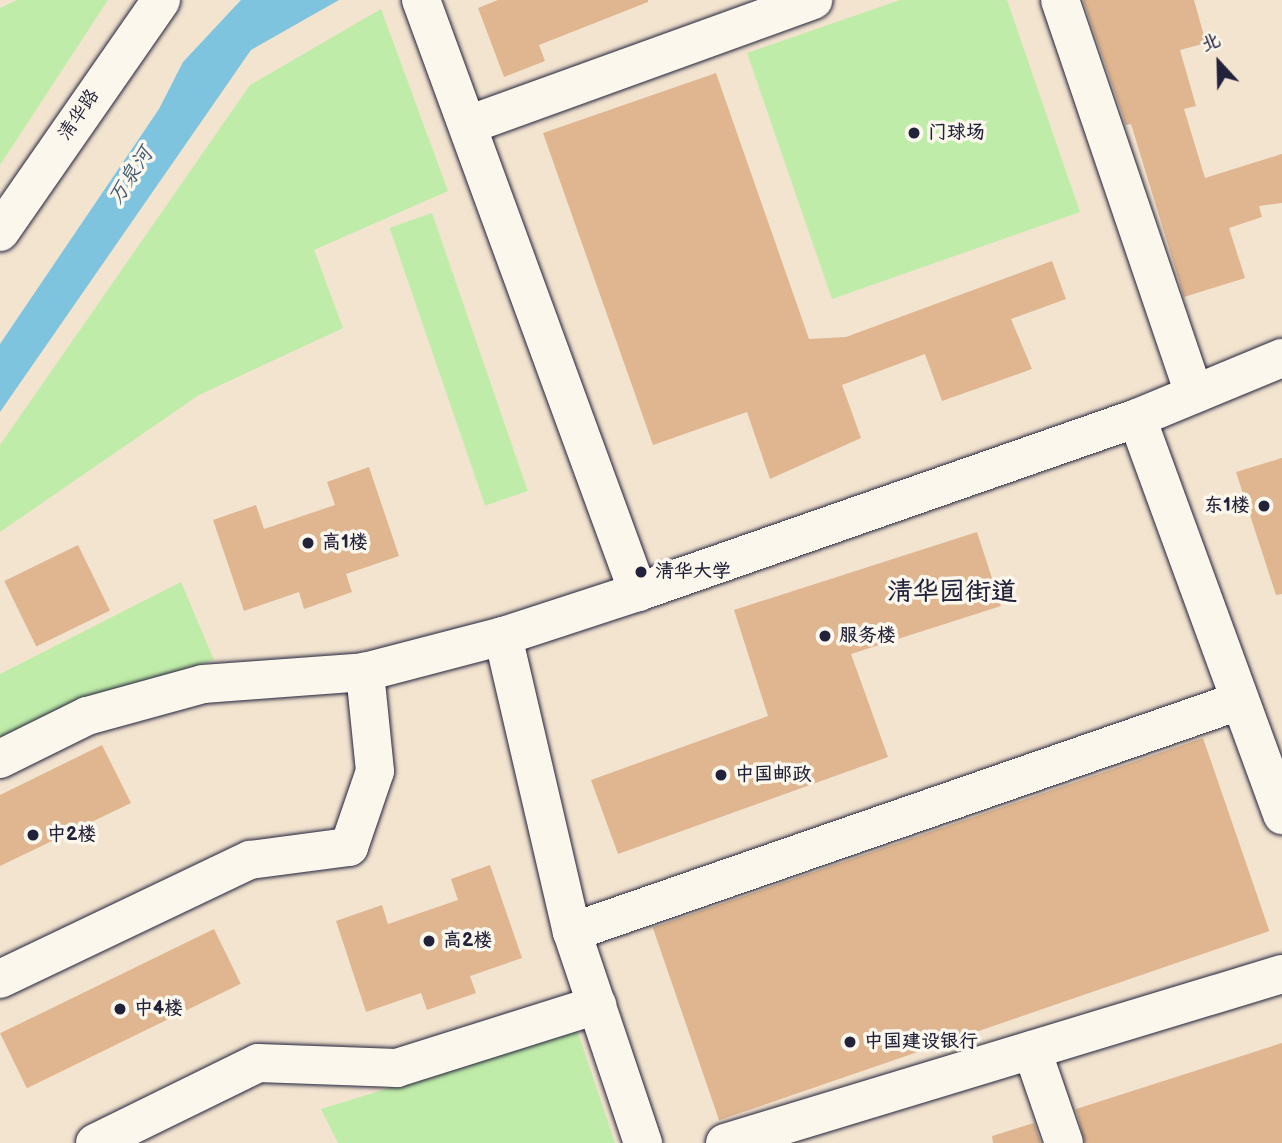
<!DOCTYPE html>
<html>
<head>
<meta charset="utf-8">
<style>
  body { margin:0 }
  #map { position:relative; width:1282px; height:1143px; overflow:hidden; background:#f3e4d0; font-family:"Balsamiq Sans","LXGW WenKai TC",sans-serif }
  div>[style] { position:absolute }
  [style*='--x'] { left:calc(var(--x)*1px); top:calc(var(--y)*1px); width:calc(var(--w)*1px); rotate:calc(var(--a)*1deg) }
  .green>* { inset:0; background:#c0eca9; transform-origin:0 0 }
  .water>* { inset:0; background:#7ec4df }
  .building>* { inset:0; background:#dfb690; transform-origin:0 0 }
  .roads { filter:drop-shadow(0 0 2px #22223b) drop-shadow(0 0 2px #22223b) }
  .minor>* { height:38px; margin:-19px; padding:0 19px; transform-origin:19px; border-radius:19px; background:#fbf7ec }
  .dots>* { width:19px; height:19px; translate:-50% -50%; box-sizing:border-box; border:4px solid #fbf7ec; border-radius:50% }
  span { translate:-50% -50%; white-space:nowrap; text-align:center; line-height:1.15; -webkit-text-stroke:7px #fbf7ec; paint-order:stroke }
  .street-label { font-size:19px; color:#22223b }
  .poi-label { font-size:19px; color:#22223b; font-weight:700 }
  .left { translate:0 -50%; text-align:left }
  .right { translate:-100% -50%; text-align:right }
  .water-label { font-size:21px; color:#425b74; font-style:italic }
  .district-label { font-size:26px; color:#22223b; font-weight:700 }
  .north { position:absolute; left:1184px; top:28px; width:70px; height:70px; -webkit-text-stroke:5px #fbf7ec; paint-order:stroke; rotate:338deg; font-size:19px; font-weight:700; line-height:28px; text-align:center; color:#22223b }
  .north::after { content:''; display:block; margin:auto; width:24px; height:32px; background:#22223b; clip-path:polygon(50% 0,100% 100%,50% 72%,0 100%) }
</style>
</head>
<body>
<div id="map">
  <div class="green">
    <div style="clip-path:polygon(17px 0,108px 0,0 165px,0 8px)"></div>
    <div style="clip-path:polygon(900px 0,1007px 0,1080px 212px,832px 299px,747px 53px)"></div>
    <div style="clip-path:polygon(381px 9px,448px 191px,314px 250px,343px 328px,199px 395px,0 532px,0 445px,250px 85px)"></div>
    <div style="left:432px;top:213px;width:294px;height:45px;rotate:71deg"></div>
    <div style="clip-path:polygon(181px 582px,214px 660px,83px 700px,0 741px,0 674px)"></div>
    <div style="clip-path:polygon(577px 1030px,615px 1143px,338px 1143px,321px 1109px)"></div>
  </div>
  <div class="water">
    <div style="clip-path:polygon(241px 0,339px 0,251px 50px,0 412px,0 344px,159px 109px,183px 62px)"></div>
  </div>
  <div class="building">
    <div style="clip-path:polygon(498px 0,648px 0,648px 2px,539px 45px,545px 61px,504px 77px,478px 8px)"></div>
    <div style="clip-path:polygon(1083px 0,1194px 0,1206px 43px,1180px 50px,1196px 106px,1184px 109px,1205px 178px,1282px 154px,1282px 203px,1259px 206px,1262px 217px,1229px 228px,1245px 278px,1184px 297px,1131px 124px,1126px 125px)"></div>
    <div style="clip-path:polygon(716px 73px,809px 339px,846px 337px,1052px 261px,1066px 299px,1011px 319px,1032px 369px,942px 401px,925px 354px,842px 385px,861px 438px,770px 479px,747px 412px,653px 445px,543px 133px)"></div>
    <div style="clip-path:polygon(1282px 458px,1282px 594px,1276px 595px,1236px 472px)"></div>
    <div style="clip-path:polygon(369px 467px,399px 556px,346px 574px,352px 592px,304px 609px,299px 592px,244px 611px,213px 520px,256px 505px,264px 529px,335px 505px,327px 482px)"></div>
    <div style="clip-path:polygon(977px 532px,1001px 606px,851px 654px,888px 757px,618px 854px,591px 780px,768px 716px,734px 610px)"></div>
    <div style="left:78px;top:545px;width:73px;height:82px;rotate:64deg"></div>
    <div style="left:1203px;top:738px;width:204px;height:582px;rotate:71deg"></div>
    <div style="clip-path:polygon(102px 745px,131px 803px,0 866px,0 795px)"></div>
    <div style="clip-path:polygon(490px 865px,522px 958px,470px 976px,476px 993px,427px 1010px,421px 993px,366px 1012px,336px 921px,382px 905px,388px 924px,458px 900px,451px 879px)"></div>
    <div style="left:214px;top:929px;width:61px;height:238px;rotate:64deg"></div>
    <div style="clip-path:polygon(1282px 1043px,1282px 1143px,1085px 1143px,1076px 1109px)"></div>
    <div style="clip-path:polygon(1034px 1123px,1041px 1143px,993px 1143px,992px 1136px)"></div>
  </div>
  <div class="roads">
    <div class="minor">
      <div style="--x:421;--y:0;--w:631;--a:69.87"></div>
      <div style="--x:638;--y:592;--w:142;--a:161.9"></div>
      <div style="--x:503;--y:636;--w:304;--a:76.9"></div>
      <div style="--x:572;--y:932;--w:223;--a:71.4"></div>
      <div style="--x:1060;--y:0;--w:416;--a:71.2"></div>
      <div style="--x:471;--y:124;--w:364;--a:-19.9"></div>
      <div style="--x:0;--y:232;--w:282;--a:-55.2"></div>
      <div style="--x:1137;--y:418;--w:423;--a:69.9"></div>
      <div style="--x:638;--y:592;--w:528;--a:-19.22"></div>
      <div style="--x:1137;--y:418;--w:157;--a:-22.5"></div>
      <div style="--x:0;--y:759;--w:97;--a:-26.3"></div>
      <div style="--x:87;--y:716;--w:120;--a:-15.4"></div>
      <div style="--x:203;--y:684;--w:162;--a:-4.2"></div>
      <div style="--x:365;--y:672;--w:143;--a:-14.6"></div>
      <div style="--x:572;--y:932;--w:706;--a:-19.1"></div>
      <div style="--x:0;--y:979;--w:277;--a:-25.5"></div>
      <div style="--x:250;--y:860;--w:100;--a:-7.5"></div>
      <div style="--x:349;--y:847;--w:80;--a:-71.1"></div>
      <div style="--x:375;--y:771;--w:100;--a:-95.8"></div>
      <div style="--x:1032;--y:1050;--w:98;--a:71"></div>
      <div style="--x:95;--y:1143;--w:182;--a:-26.1"></div>
      <div style="--x:258;--y:1063;--w:139;--a:2.1"></div>
      <div style="--x:397;--y:1068;--w:210;--a:-17.5"></div>
      <div style="--x:725;--y:1143;--w:582;--a:-16.88"></div>
    </div>
  </div>
  <div class="dots">
    <div style="left:914px;top:133px;background:#22223b"></div>
    <div style="left:1264px;top:506px;background:#22223b"></div>
    <div style="left:308px;top:543px;background:#22223b"></div>
    <div style="left:641px;top:572px;background:#22223b"></div>
    <div style="left:825px;top:636px;background:#22223b"></div>
    <div style="left:721px;top:775px;background:#22223b"></div>
    <div style="left:33px;top:835px;background:#22223b"></div>
    <div style="left:429px;top:941px;background:#22223b"></div>
    <div style="left:120px;top:1009px;background:#22223b"></div>
    <div style="left:850px;top:1042px;background:#22223b"></div>
  </div>
  <div class="street-label">
    <span style="left:79px;top:115px;rotate:-56deg">清华路</span>
  </div>
  <div class="poi-label">
    <span class="left" style="left:928px;top:133px">门球场</span>
    <span class="right" style="left:1250px;top:506px">东1楼</span>
    <span class="left" style="left:322px;top:543px">高1楼</span>
    <span class="left" style="left:655px;top:572px">清华大学</span>
    <span class="left" style="left:839px;top:636px">服务楼</span>
    <span class="left" style="left:735px;top:775px">中国邮政</span>
    <span class="left" style="left:47px;top:835px">中2楼</span>
    <span class="left" style="left:443px;top:941px">高2楼</span>
    <span class="left" style="left:134px;top:1009px">中4楼</span>
    <span class="left" style="left:864px;top:1042px">中国建设银行</span>
  </div>
  <div class="water-label">
    <span style="left:131px;top:176px;rotate:-57deg">万泉河</span>
  </div>
  <div class="district-label">
    <span style="left:952px;top:593px">清华园街道</span>
  </div>
  <div class="north">北</div>
</div>
</body>
</html>
